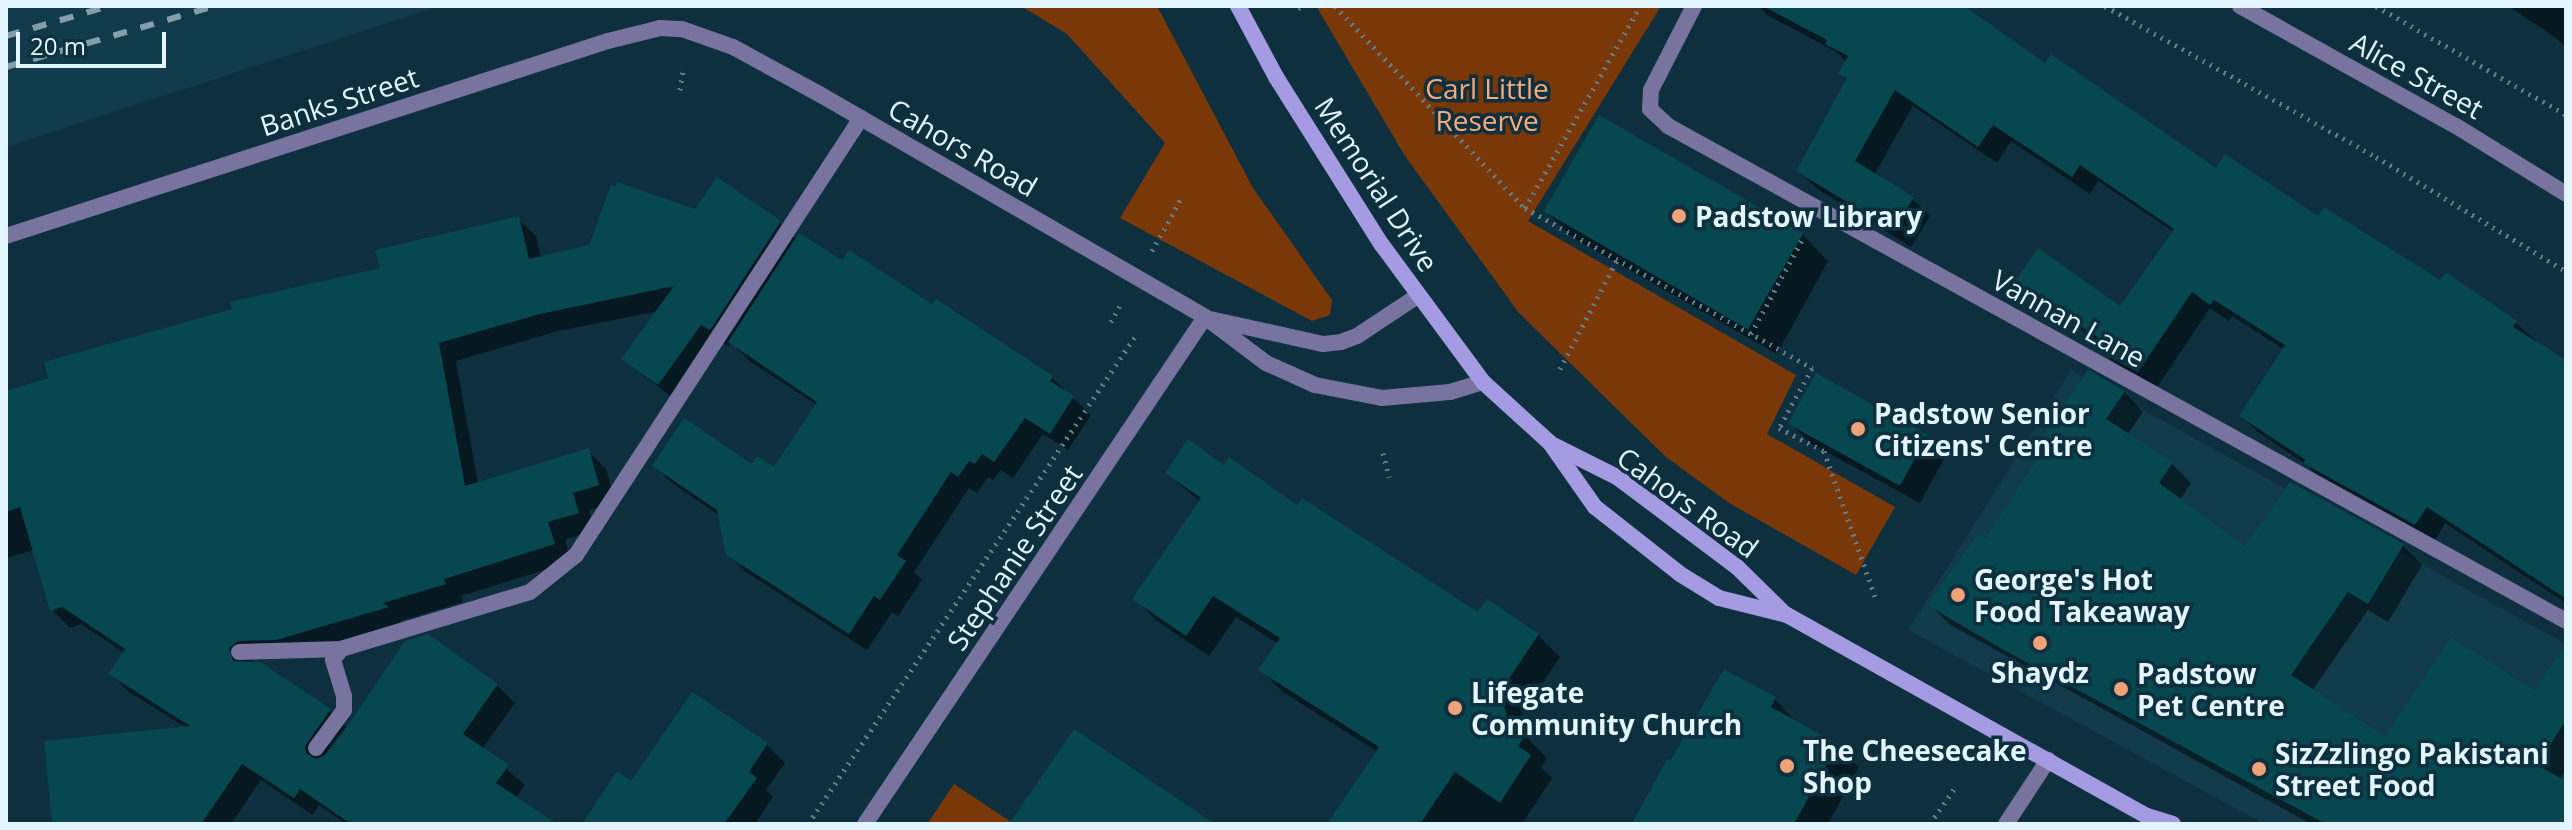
<!DOCTYPE html>
<html>
<head>
<meta charset="utf-8">
<style>
  body { margin:0 }
  #map { position:relative; width:2572px; height:830px; overflow:hidden; background:#0d2f3e; font-family:"Open Sans",sans-serif }
  div>[style] { position:absolute }
  [style*='--x'] { left:calc(var(--x)*1px); top:calc(var(--y)*1px); width:calc(var(--w)*1px); rotate:calc(var(--a)*1deg) }
  .built>* { inset:0; background:#113a4b }
  .green>* { inset:0; background:#7a3808 }
  .shadow>* { inset:0; background:#0007 }
  .building>* { inset:0; background:#074750; transform-origin:0 0 }
  .path>* { height:5px; margin-top:-2.5px; transform-origin:0; background:repeating-linear-gradient(90deg,#627e8b 0 2px,transparent 0 8px) }
  .lane>* { height:16px; margin:-8px; padding:0 8px; transform-origin:8px; border-radius:8px; background:#78739f }
  .street>* { height:16px; margin:-8px; padding:0 8px; transform-origin:8px; border-radius:8px; background:#78739f }
  .secondary>* { height:16px; margin:-8px; padding:0 8px; transform-origin:8px; border-radius:8px; background:#a49be2 }
  .rail>* { height:6px; margin-top:-3px; transform-origin:0; background:repeating-linear-gradient(90deg,#839da9 0 14px,transparent 0 28px) }
  .dots>* { width:22px; height:22px; translate:-50% -50%; box-sizing:border-box; border:4px solid #0d2f3e; border-radius:50% }
  span { translate:-50% -50%; white-space:nowrap; text-align:center; line-height:1.15; -webkit-text-stroke:7px #0d2f3e; paint-order:stroke }
  .street-label { font-size:28px; color:#e3f6ff }
  .park-label { font-size:28px; color:#f8aa7f }
  .poi-label { font-size:28px; color:#e3f6ff; font-weight:700 }
  .left { translate:0 -50%; text-align:left }
  .frame { position:absolute; inset:0; border:8px solid #e3f6ff; pointer-events:none }
  .scale { position:absolute; left:16px; top:32px; width:150px; height:36px; box-sizing:border-box; border:4px solid #e3f6ff; border-top:0; padding-left:10px; font-size:24px; line-height:28px; white-space:nowrap; color:#e3f6ff; -webkit-text-stroke:6px #0d2f3e; paint-order:stroke }
</style>
</head>
<body>
<div id="map">
  <div class="built">
    <div style="clip-path:polygon(6px 6px,440px 6px,6px 147px)"></div>
    <div style="clip-path:polygon(2071px 370px,2566px 644px,2566px 824px,2264px 824px,1908px 630px)"></div>
  </div>
  <div class="green">
    <div style="clip-path:polygon(1021px 6px,1157px 6px,1253px 188px,1332px 300px,1330px 315px,1312px 321px,1120px 218px,1165px 143px,1067px 34px)"></div>
    <div style="clip-path:polygon(1316px 6px,1661px 6px,1528px 221px,1796px 375px,1767px 434px,1895px 507px,1856px 575px,1729px 503px,1666px 457px,1519px 313px,1405px 156px)"></div>
    <div style="clip-path:polygon(954px 784px,1014px 824px,927px 824px)"></div>
  </div>
  <div class="shadow">
    <div style="clip-path:polygon(1759px 6px,1942px 6px,2216px 170px,2440px 282px,2446px 275px,2516px 323px,2566px 368px,2566px 603px,2445px 523px,2434px 542px,2323px 481px,2307px 465px,2259px 433px,2241px 416px,2285px 350px,2232px 316px,2229px 321px,2210px 308px,2156px 389px,2120px 369px,2103px 351px,2106px 347px,2035px 298px,2017px 281px,2120px 308px,2174px 232px,2098px 181px,2090px 194px,2011px 141px,1997px 163px,1913px 106px,1874px 175px,1912px 199px,1930px 216px,1911px 247px,1816px 188px,1798px 170px,1848px 81px,1841px 73px,1847px 62px,1835px 51px,1767px 15px)"></div>
    <div style="clip-path:polygon(2508px 6px,2566px 6px,2566px 47px,2556px 38px)"></div>
    <div style="clip-path:polygon(696px 211px,780px 222px,797px 240px,933px 307px,1052px 378px,1091px 415px,1068px 450px,1043px 434px,1013px 478px,1001px 470px,993px 480px,988px 477px,977px 493px,969px 488px,914px 572px,922px 580px,898px 616px,892px 612px,867px 650px,746px 572px,728px 554px,720px 516px,672px 483px,654px 465px,774px 470px,817px 405px,748px 360px,731px 342px,728px 346px,720px 341px,676px 401px,624px 359px,659px 311px,558px 331px,456px 361px,478px 484px,588px 451px,606px 469px,616px 503px,589px 510px,595px 530px,565px 540px,571px 562px,461px 596px,463px 602px,400px 621px,404px 626px,294px 657px,256px 658px,250px 664px,330px 711px,348px 729px,427px 637px,497px 685px,515px 703px,482px 749px,525px 785px,515px 799px,554px 824px,346px 824px,319px 805px,313px 815px,261px 780px,231px 824px,54px 824px,187px 728px,129px 692px,111px 674px,125px 653px,81px 624px,70px 628px,52px 610px,35px 550px,6px 558px,6px 393px,382px 269px,518px 219px,536px 236px,541px 258px,591px 247px)"></div>
    <div style="clip-path:polygon(1547px 212px,1802px 234px,1828px 261px,1777px 354px,1573px 238px)"></div>
    <div style="clip-path:polygon(1817px 376px,1927px 436px,1946px 455px,1920px 503px,1810px 443px,1791px 424px)"></div>
    <div style="clip-path:polygon(2124px 392px,2143px 412px,2127px 435px,2172px 464px,2191px 483px,2180px 500px,2246px 549px,2291px 484px,2403px 546px,2422px 565px,2388px 622px,2368px 610px,2312px 691px,2385px 738px,2534px 693px,2566px 657px,2566px 770px,2559px 780px,2566px 784px,2566px 824px,2311px 824px,1949px 624px,1930px 605px,1985px 541px,2047px 448px)"></div>
    <div style="clip-path:polygon(1224px 468px,1478px 615px,1538px 635px,1560px 657px,1521px 715px,1529px 740px,1547px 758px,1541px 767px,1552px 778px,1522px 824px,1331px 824px,1378px 752px,1283px 692px,1261px 670px,1279px 644px,1236px 617px,1209px 656px,1157px 621px,1134px 598px,1200px 502px,1167px 473px)"></div>
    <div style="clip-path:polygon(1724px 672px,1775px 699px,1796px 723px,1836px 745px,1859px 767px,1828px 824px,1634px 824px)"></div>
    <div style="clip-path:polygon(693px 694px,767px 745px,785px 763px,766px 790px,773px 797px,755px 824px,584px 824px,631px 783px)"></div>
  </div>
  <div class="building">
    <div style="clip-path:polygon(1763px 6px,1964px 6px,2045px 63px,2051px 54px,2216px 168px,2225px 154px,2318px 216px,2324px 207px,2440px 280px,2446px 272px,2517px 321px,2513px 327px,2566px 360px,2566px 599px,2427px 507px,2415px 525px,2303px 463px,2306px 460px,2239px 416px,2285px 345px,2214px 300px,2210px 305px,2192px 292px,2138px 372px,2100px 352px,2106px 343px,2015px 281px,2038px 248px,2120px 306px,2174px 229px,2080px 165px,2072px 177px,1993px 125px,1978px 147px,1895px 90px,1855px 161px,1914px 197px,1893px 230px,1796px 171px,1847px 78px,1838px 74px,1848px 56px,1825px 44px,1827px 40px)"></div>
    <div style="left:1599px;top:115px;width:236px;height:111px;rotate:30deg"></div>
    <div style="clip-path:polygon(717px 177px,781px 221px,710px 330px,701px 325px,658px 385px,621px 359px,674px 286px,540px 314px,439px 343px,465px 486px,589px 448px,599px 485px,573px 493px,579px 513px,548px 522px,555px 544px,444px 579px,446px 584px,383px 603px,389px 607px,276px 640px,238px 641px,229px 648px,233px 661px,260px 662px,331px 709px,305px 746px,306px 753px,316px 759px,325px 755px,350px 722px,405px 641px,428px 634px,498px 684px,463px 734px,509px 765px,496px 783px,557px 824px,351px 824px,300px 789px,294px 798px,242px 764px,201px 824px,52px 824px,44px 741px,190px 726px,108px 674px,125px 649px,62px 607px,50px 611px,20px 507px,6px 512px,6px 391px,48px 378px,44px 362px,232px 309px,230px 302px,380px 268px,375px 250px,519px 216px,529px 259px,589px 245px,611px 185px,615px 187px,617px 182px,695px 209px)"></div>
    <div style="clip-path:polygon(799px 233px,842px 260px,849px 250px,932px 304px,936px 299px,1053px 376px,1050px 381px,1074px 396px,1050px 434px,1025px 418px,994px 462px,982px 454px,975px 464px,969px 461px,958px 477px,951px 472px,897px 555px,906px 561px,880px 600px,874px 596px,849px 634px,726px 555px,717px 510px,652px 466px,684px 418px,752px 464px,757px 456px,774px 467px,817px 402px,728px 342px)"></div>
    <div style="clip-path:polygon(2088px 370px,2125px 391px,2106px 419px,2173px 462px,2159px 483px,2245px 546px,2290px 482px,2404px 544px,2368px 604px,2348px 592px,2291px 675px,2385px 736px,2451px 637px,2534px 690px,2566px 644px,2566px 720px,2537px 765px,2566px 781px,2566px 824px,2326px 824px,2002px 649px,1927px 605px,1979px 533px,1985px 538px,2045px 447px,2039px 442px)"></div>
    <div style="left:1816px;top:373px;width:128px;height:58px;rotate:29deg"></div>
    <div style="clip-path:polygon(1188px 439px,1224px 465px,1229px 457px,1297px 505px,1302px 498px,1478px 612px,1487px 599px,1539px 634px,1500px 692px,1509px 723px,1526px 735px,1518px 746px,1531px 755px,1500px 803px,1455px 772px,1420px 824px,1327px 824px,1379px 747px,1258px 670px,1280px 638px,1213px 596px,1186px 636px,1132px 599px,1201px 498px,1165px 473px)"></div>
    <div style="clip-path:polygon(1724px 669px,1776px 697px,1771px 707px,1838px 744px,1794px 824px,1632px 824px,1667px 759px,1670px 761px)"></div>
    <div style="clip-path:polygon(692px 692px,768px 743px,749px 772px,757px 778px,724px 824px,582px 824px,617px 771px,631px 781px)"></div>
    <div style="clip-path:polygon(1074px 729px,1215px 824px,1009px 824px)"></div>
  </div>
  <div class="path">
    <div style="--x:1335;--y:6;--w:277;--a:46.8"></div>
    <div style="--x:1525;--y:208;--w:329;--a:29.1"></div>
    <div style="--x:1812;--y:368;--w:68;--a:118.8"></div>
    <div style="--x:1779;--y:428;--w:51;--a:27.1"></div>
    <div style="--x:1824;--y:451;--w:155;--a:70.7"></div>
    <div style="--x:2105;--y:6;--w:310;--a:29.1"></div>
    <div style="--x:2376;--y:157;--w:222;--a:31"></div>
    <div style="--x:2376;--y:6;--w:219;--a:29.8"></div>
    <div style="--x:1298;--y:8;--w:5;--a:-22"></div>
    <div style="--x:680;--y:90;--w:24;--a:-81"></div>
    <div style="--x:1525;--y:208;--w:232;--a:-60.3"></div>
    <div style="--x:1152;--y:251;--w:60;--a:-60.9"></div>
    <div style="--x:1111;--y:322;--w:21;--a:-61"></div>
    <div style="--x:1751;--y:334;--w:111;--a:-61.6"></div>
    <div style="--x:1560;--y:369;--w:123;--a:-62.4"></div>
    <div style="--x:1383;--y:453;--w:25;--a:76"></div>
    <div style="--x:808;--y:824;--w:589;--a:-56.15"></div>
    <div style="--x:1930;--y:824;--w:42;--a:-55.6"></div>
  </div>
  <div class="lane">
    <div style="--x:1694;--y:6;--w:94;--a:117.1"></div>
    <div style="--x:1651;--y:90;--w:19;--a:93"></div>
    <div style="--x:1650;--y:109;--w:25;--a:43"></div>
    <div style="--x:1668;--y:126;--w:1025;--a:28.86"></div>
    <div style="--x:239;--y:652;--w:102;--a:-1.7"></div>
    <div style="--x:316;--y:748;--w:47;--a:-53.6"></div>
    <div style="--x:344;--y:710;--w:14;--a:-90"></div>
    <div style="--x:344;--y:696;--w:38;--a:-107"></div>
    <div style="--x:333;--y:660;--w:14;--a:-54"></div>
    <div style="--x:341;--y:649;--w:197;--a:-16.8"></div>
    <div style="--x:530;--y:592;--w:59;--a:-38.8"></div>
    <div style="--x:576;--y:555;--w:522;--a:-56.89"></div>
  </div>
  <div class="street">
    <div style="--x:2240;--y:6;--w:247;--a:29.1"></div>
    <div style="--x:2456;--y:126;--w:129;--a:31.7"></div>
    <div style="--x:6;--y:236;--w:633;--a:-17.95"></div>
    <div style="--x:608;--y:41;--w:54;--a:-14"></div>
    <div style="--x:660;--y:28;--w:22;--a:3"></div>
    <div style="--x:682;--y:29;--w:54;--a:19.4"></div>
    <div style="--x:733;--y:47;--w:100;--a:28.6"></div>
    <div style="--x:821;--y:95;--w:444;--a:30"></div>
    <div style="--x:1205;--y:317;--w:76;--a:37"></div>
    <div style="--x:1266;--y:363;--w:54;--a:24.2"></div>
    <div style="--x:1315;--y:385;--w:68;--a:11"></div>
    <div style="--x:1382;--y:398;--w:68;--a:-5"></div>
    <div style="--x:1450;--y:392;--w:34;--a:-17"></div>
    <div style="--x:1210;--y:319;--w:116;--a:12.5"></div>
    <div style="--x:1323;--y:344;--w:18;--a:-6"></div>
    <div style="--x:1341;--y:342;--w:17;--a:-21"></div>
    <div style="--x:1357;--y:336;--w:74;--a:-33.5"></div>
    <div style="--x:865;--y:824;--w:610;--a:-56.15"></div>
    <div style="--x:2006;--y:824;--w:77;--a:-56.7"></div>
  </div>
  <div class="secondary">
    <div style="--x:1238;--y:6;--w:81;--a:61.8"></div>
    <div style="--x:1276;--y:77;--w:199;--a:57.8"></div>
    <div style="--x:1382;--y:245;--w:170;--a:53.6"></div>
    <div style="--x:1483;--y:382;--w:91;--a:42.3"></div>
    <div style="--x:1550;--y:443;--w:78;--a:54.9"></div>
    <div style="--x:1595;--y:507;--w:108;--a:38.2"></div>
    <div style="--x:1680;--y:574;--w:46;--a:31.6"></div>
    <div style="--x:1719;--y:598;--w:70;--a:14"></div>
    <div style="--x:1787;--y:615;--w:412;--a:29.2"></div>
    <div style="--x:2147;--y:816;--w:27;--a:17"></div>
    <div style="--x:1553;--y:445;--w:72;--a:26.6"></div>
    <div style="--x:1617;--y:477;--w:150;--a:36.9"></div>
    <div style="--x:1737;--y:567;--w:67;--a:44.4"></div>
  </div>
  <div class="rail">
    <div style="--x:6;--y:36;--w:107;--a:-16.2"></div>
    <div style="--x:6;--y:67;--w:217;--a:-16.3"></div>
  </div>
  <div class="dots">
    <div style="left:1679px;top:216px;background:#efa378"></div>
    <div style="left:1858px;top:429px;background:#efa378"></div>
    <div style="left:1958px;top:595px;background:#efa378"></div>
    <div style="left:2040px;top:643px;background:#efa378"></div>
    <div style="left:2121px;top:689px;background:#efa378"></div>
    <div style="left:1455px;top:708px;background:#efa378"></div>
    <div style="left:1787px;top:766px;background:#efa378"></div>
    <div style="left:2259px;top:769px;background:#efa378"></div>
  </div>
  <div class="street-label">
    <span style="left:2417px;top:75px;rotate:29deg">Alice Street</span>
    <span style="left:339px;top:101px;rotate:-18deg">Banks Street</span>
    <span style="left:963px;top:147px;rotate:30deg">Cahors Road</span>
    <span style="left:1377px;top:184px;rotate:57deg">Memorial Drive</span>
    <span style="left:2069px;top:318px;rotate:29deg">Vannan Lane</span>
    <span style="left:1688px;top:502px;rotate:36deg">Cahors Road</span>
    <span style="left:1014px;top:557px;rotate:-56deg">Stephanie Street</span>
  </div>
  <div class="park-label">
    <span style="left:1487px;top:104px">Carl Little<br>Reserve</span>
  </div>
  <div class="poi-label">
    <span class="left" style="left:1695px;top:216px">Padstow Library</span>
    <span class="left" style="left:1874px;top:429px">Padstow Senior<br>Citizens' Centre</span>
    <span class="left" style="left:1974px;top:595px">George's Hot<br>Food Takeaway</span>
    <span style="left:2040px;top:672px">Shaydz</span>
    <span class="left" style="left:2137px;top:689px">Padstow<br>Pet Centre</span>
    <span class="left" style="left:1471px;top:708px">Lifegate<br>Community Church</span>
    <span class="left" style="left:1803px;top:766px">The Cheesecake<br>Shop</span>
    <span class="left" style="left:2275px;top:769px">SizZzlingo Pakistani<br>Street Food</span>
  </div>
  <div class="frame"></div>
  <div class="scale">20 m</div>
</div>
</body>
</html>
